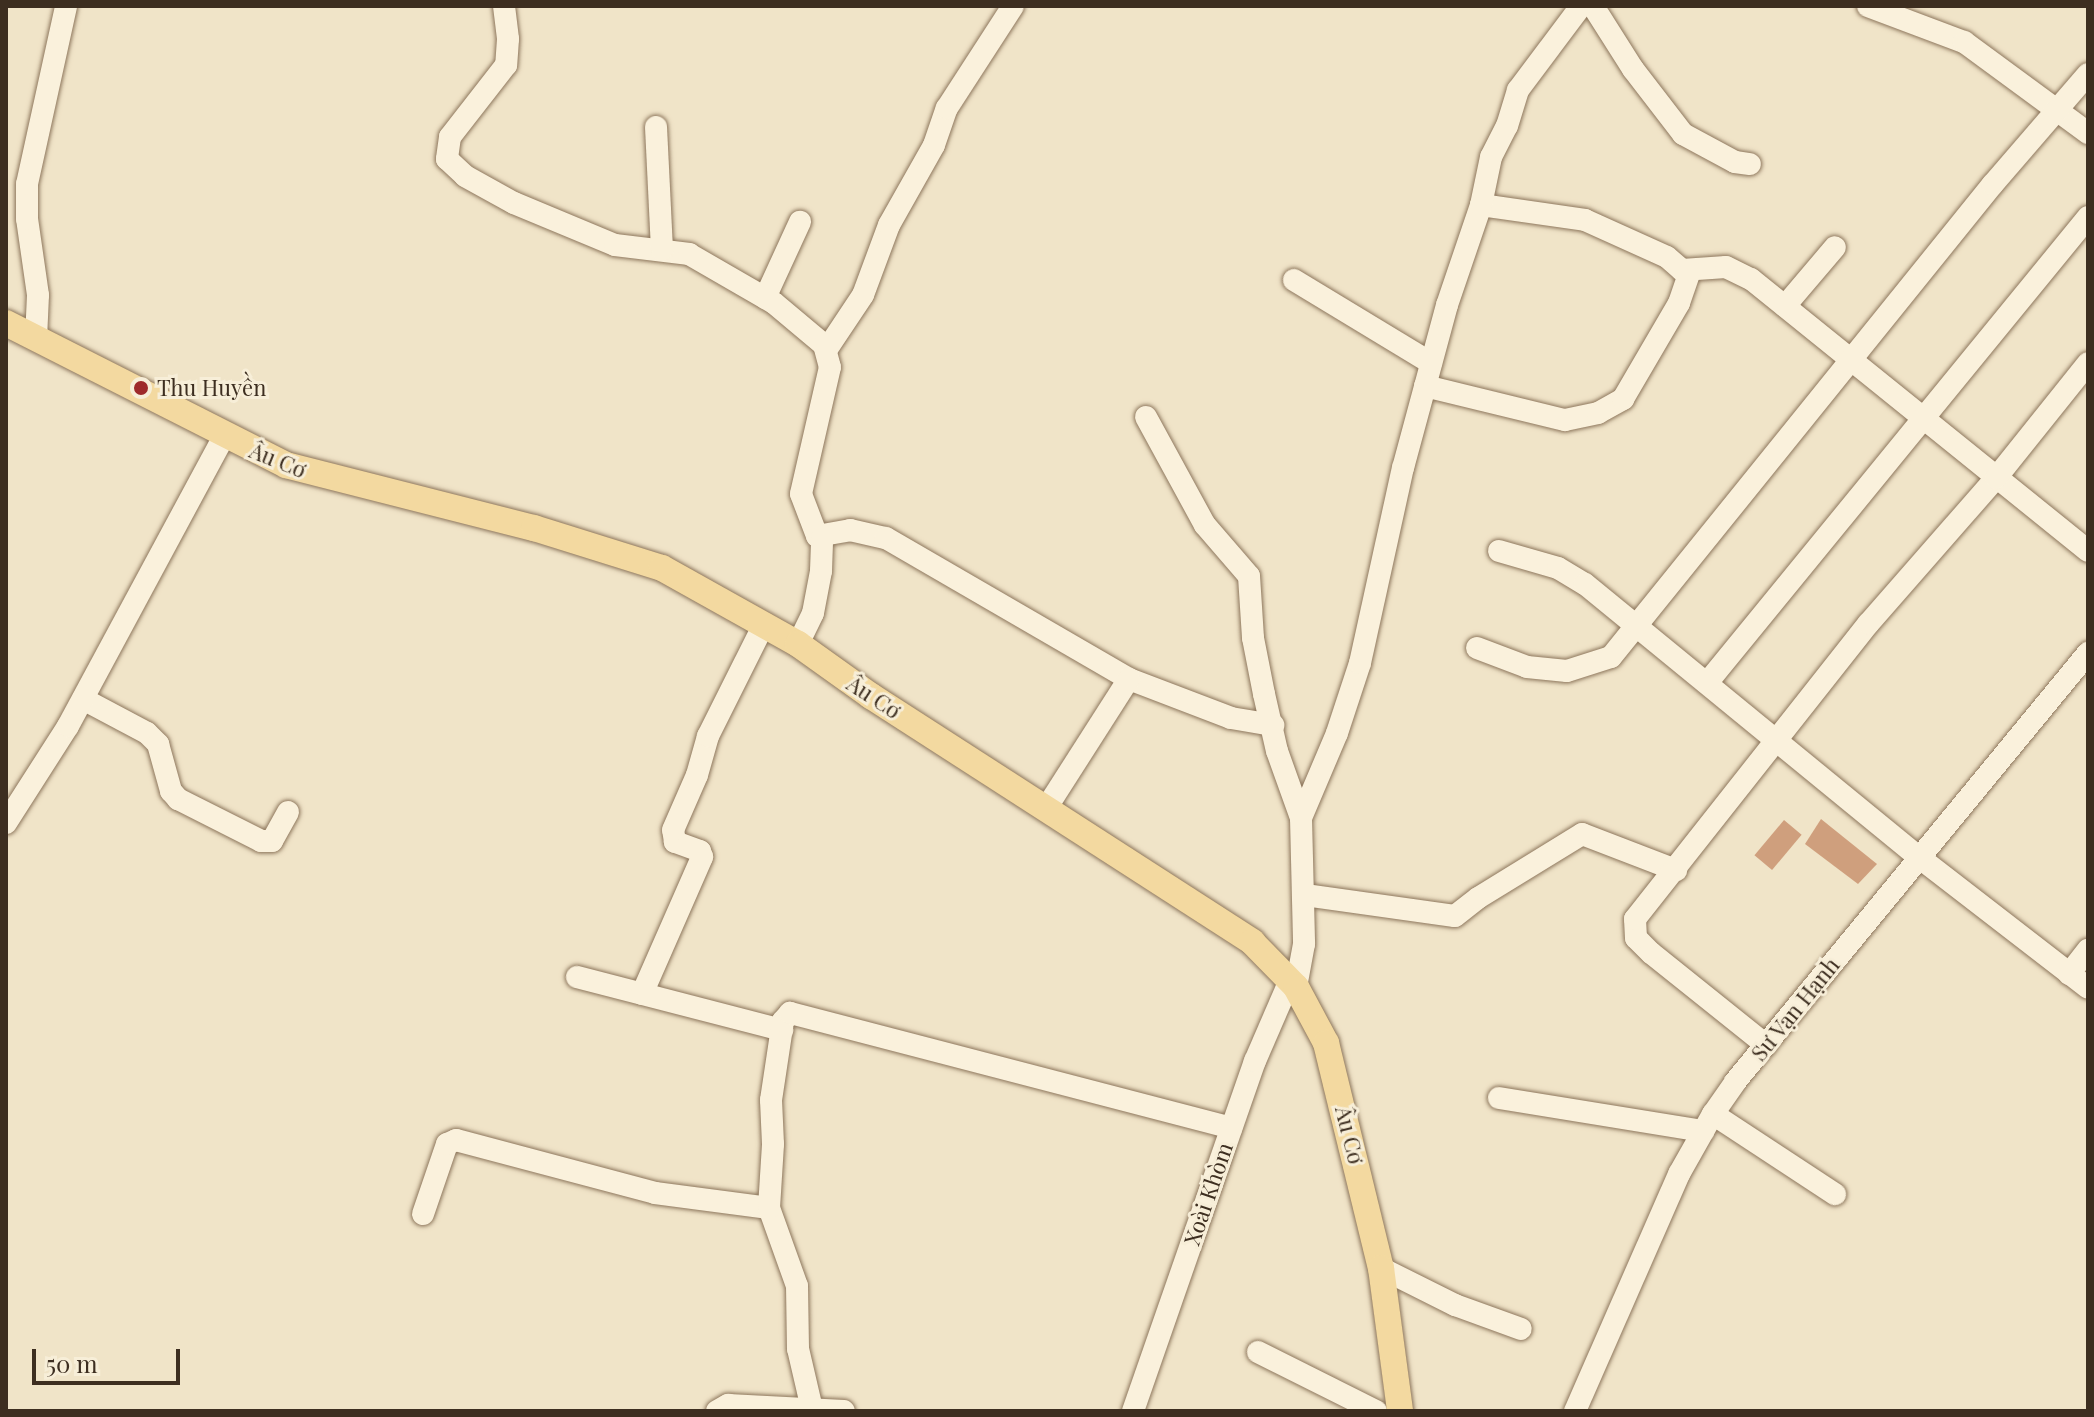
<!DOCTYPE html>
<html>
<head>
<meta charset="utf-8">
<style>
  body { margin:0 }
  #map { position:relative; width:2094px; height:1417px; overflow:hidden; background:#f0e4c8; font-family:"Playfair Display",serif }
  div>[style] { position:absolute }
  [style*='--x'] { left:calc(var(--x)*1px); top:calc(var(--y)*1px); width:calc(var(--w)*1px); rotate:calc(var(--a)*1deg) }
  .building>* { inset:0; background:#cf9f7d; transform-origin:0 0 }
  .roads { filter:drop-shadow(0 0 2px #8d765c) drop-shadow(0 0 2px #8d765c) }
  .minor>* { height:22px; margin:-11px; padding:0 11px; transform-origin:11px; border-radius:11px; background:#faf1dc }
  .major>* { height:26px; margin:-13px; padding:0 13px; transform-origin:13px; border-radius:13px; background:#f3d9a0 }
  .dots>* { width:22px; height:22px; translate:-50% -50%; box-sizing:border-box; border:4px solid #f7eed8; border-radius:50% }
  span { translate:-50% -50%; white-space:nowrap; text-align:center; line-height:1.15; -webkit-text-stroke:6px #f7eed8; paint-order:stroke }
  .poi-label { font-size:22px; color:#3d2e20 }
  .left { translate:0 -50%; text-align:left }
  .street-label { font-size:22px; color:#3d2e20 }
  .frame { position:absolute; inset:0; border:8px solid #3d2e20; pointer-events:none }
  .scale { position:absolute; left:32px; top:1349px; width:148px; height:36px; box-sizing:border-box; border:4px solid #3d2e20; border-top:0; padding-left:10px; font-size:24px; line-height:28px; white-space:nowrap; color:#3d2e20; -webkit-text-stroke:6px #f7eed8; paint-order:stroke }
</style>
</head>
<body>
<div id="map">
  <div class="building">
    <div style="clip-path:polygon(1821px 819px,1877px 864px,1858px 884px,1805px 844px)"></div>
    <div style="left:1784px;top:820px;width:23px;height:46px;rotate:40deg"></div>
  </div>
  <div class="roads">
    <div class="minor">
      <div style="--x:504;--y:6;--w:33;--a:83"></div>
      <div style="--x:508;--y:39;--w:26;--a:94"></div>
      <div style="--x:506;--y:65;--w:91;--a:127.9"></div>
      <div style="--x:450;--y:137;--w:22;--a:98"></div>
      <div style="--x:447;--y:159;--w:25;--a:43"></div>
      <div style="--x:465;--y:176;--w:56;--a:28.9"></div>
      <div style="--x:514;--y:203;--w:109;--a:22.6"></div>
      <div style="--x:615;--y:245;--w:75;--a:6.9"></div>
      <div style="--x:689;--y:254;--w:98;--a:30"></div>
      <div style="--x:774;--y:303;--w:65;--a:40"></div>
      <div style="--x:824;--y:345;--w:23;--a:75"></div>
      <div style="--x:830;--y:367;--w:130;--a:102.9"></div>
      <div style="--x:801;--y:494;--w:45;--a:69.1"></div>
      <div style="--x:817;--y:536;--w:34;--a:-10"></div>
      <div style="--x:850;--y:530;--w:37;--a:13"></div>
      <div style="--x:886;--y:538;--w:281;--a:30.1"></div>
      <div style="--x:1129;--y:679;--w:109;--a:20.9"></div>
      <div style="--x:1231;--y:718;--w:43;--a:9.5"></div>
      <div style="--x:1593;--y:6;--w:75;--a:57.6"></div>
      <div style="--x:1633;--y:69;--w:82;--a:52.4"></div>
      <div style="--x:1683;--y:134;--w:59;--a:28.3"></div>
      <div style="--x:1735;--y:162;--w:15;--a:8"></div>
      <div style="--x:1868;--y:6;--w:103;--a:20.6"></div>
      <div style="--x:1964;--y:42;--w:154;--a:36.3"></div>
      <div style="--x:656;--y:127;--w:123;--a:87.2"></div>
      <div style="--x:1481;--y:205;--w:105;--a:8.2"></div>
      <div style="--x:1585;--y:220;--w:90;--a:24.3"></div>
      <div style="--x:1667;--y:257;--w:20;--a:41"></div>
      <div style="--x:1682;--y:270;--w:44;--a:-3.9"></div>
      <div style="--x:1726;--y:267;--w:28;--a:26"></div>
      <div style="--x:1751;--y:279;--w:433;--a:38.9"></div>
      <div style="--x:1294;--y:280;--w:160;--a:31.2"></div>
      <div style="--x:765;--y:298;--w:84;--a:-65.3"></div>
      <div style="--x:1785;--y:306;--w:77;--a:-49.7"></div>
      <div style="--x:36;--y:339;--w:44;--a:-87.4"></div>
      <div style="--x:38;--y:295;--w:77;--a:-98.2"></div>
      <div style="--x:27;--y:219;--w:35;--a:-90"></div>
      <div style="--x:27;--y:184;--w:182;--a:-77.6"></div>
      <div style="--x:827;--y:349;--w:65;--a:-56.3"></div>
      <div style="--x:863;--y:295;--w:75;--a:-69.6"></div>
      <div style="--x:889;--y:225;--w:92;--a:-60.6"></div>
      <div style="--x:934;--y:145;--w:39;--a:-71"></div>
      <div style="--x:947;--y:108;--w:121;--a:-57.1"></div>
      <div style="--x:1425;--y:386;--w:144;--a:13.7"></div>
      <div style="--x:1565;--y:420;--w:34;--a:-12"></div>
      <div style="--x:1598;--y:413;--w:29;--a:-29"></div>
      <div style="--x:1623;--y:399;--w:111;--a:-59.7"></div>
      <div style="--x:1679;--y:303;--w:34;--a:-71"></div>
      <div style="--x:1146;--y:417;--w:123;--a:61.4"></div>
      <div style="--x:1205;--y:525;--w:67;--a:49.2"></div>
      <div style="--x:1249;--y:576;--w:62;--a:86.3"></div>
      <div style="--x:1253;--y:638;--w:57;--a:78.9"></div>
      <div style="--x:1264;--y:694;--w:58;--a:77.2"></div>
      <div style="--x:1277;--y:751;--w:71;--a:70.3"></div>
      <div style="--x:1301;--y:818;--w:126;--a:88.6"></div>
      <div style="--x:1304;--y:944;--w:44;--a:100.5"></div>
      <div style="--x:1499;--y:551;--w:61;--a:16.1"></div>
      <div style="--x:1558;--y:568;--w:31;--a:31"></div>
      <div style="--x:1585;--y:584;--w:433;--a:39.3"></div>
      <div style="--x:1920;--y:858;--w:212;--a:37.7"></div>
      <div style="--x:798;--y:644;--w:34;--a:-64"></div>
      <div style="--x:813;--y:613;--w:43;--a:-79.2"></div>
      <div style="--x:821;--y:571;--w:34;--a:-88"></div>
      <div style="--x:1477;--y:648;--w:53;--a:20.8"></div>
      <div style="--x:1527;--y:667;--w:40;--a:5.7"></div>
      <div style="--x:1567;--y:671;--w:46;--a:-17.7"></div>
      <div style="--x:1611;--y:657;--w:608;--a:-51.08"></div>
      <div style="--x:1993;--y:184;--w:145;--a:-49.2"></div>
      <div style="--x:1707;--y:683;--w:602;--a:-50.73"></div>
      <div style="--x:83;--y:699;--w:72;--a:28"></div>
      <div style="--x:147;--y:733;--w:16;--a:45"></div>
      <div style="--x:158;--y:744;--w:49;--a:74.5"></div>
      <div style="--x:171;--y:791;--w:11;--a:49"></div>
      <div style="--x:178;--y:799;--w:93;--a:26.8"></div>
      <div style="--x:261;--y:841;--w:11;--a:0"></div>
      <div style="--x:272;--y:841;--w:33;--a:-61"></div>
      <div style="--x:1047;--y:807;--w:152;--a:-57.4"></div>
      <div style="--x:1301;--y:818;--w:92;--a:-67"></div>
      <div style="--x:1337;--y:733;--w:74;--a:-71.8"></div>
      <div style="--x:1360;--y:663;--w:200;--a:-77.6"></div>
      <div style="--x:1403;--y:468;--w:169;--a:-74.9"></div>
      <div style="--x:1447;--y:305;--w:106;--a:-71.2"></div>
      <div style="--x:1481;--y:205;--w:49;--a:-78.2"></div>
      <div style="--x:1491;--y:157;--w:35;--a:-63"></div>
      <div style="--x:1507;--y:126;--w:38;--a:-73"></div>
      <div style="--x:1518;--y:90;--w:105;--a:-53.1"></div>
      <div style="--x:6;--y:823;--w:115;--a:-57.4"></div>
      <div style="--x:68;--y:726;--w:329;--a:-61.7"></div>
      <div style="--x:1305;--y:895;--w:151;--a:8"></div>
      <div style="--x:1455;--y:916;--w:29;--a:-38"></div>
      <div style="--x:1478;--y:898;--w:122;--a:-31.6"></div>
      <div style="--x:1582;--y:834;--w:101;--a:21"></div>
      <div style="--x:2069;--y:974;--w:31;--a:-52"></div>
      <div style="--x:577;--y:977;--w:212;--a:14.5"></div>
      <div style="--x:642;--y:994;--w:150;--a:-66.3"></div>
      <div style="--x:702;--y:857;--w:6;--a:-108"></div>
      <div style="--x:700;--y:851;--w:27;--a:-160"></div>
      <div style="--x:675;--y:842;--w:12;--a:-99"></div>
      <div style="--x:673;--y:830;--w:60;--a:-66.4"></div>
      <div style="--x:697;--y:775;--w:41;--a:-74.2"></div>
      <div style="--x:708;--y:736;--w:125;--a:-63.4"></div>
      <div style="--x:1766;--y:1045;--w:147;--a:-141.3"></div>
      <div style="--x:1651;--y:953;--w:21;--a:-135"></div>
      <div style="--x:1636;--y:938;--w:19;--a:-93"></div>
      <div style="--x:1635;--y:919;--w:377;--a:-51.7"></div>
      <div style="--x:1869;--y:623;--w:193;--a:-48.8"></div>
      <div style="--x:1996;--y:478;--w:147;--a:-51.3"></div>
      <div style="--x:1499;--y:1098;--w:207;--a:9.2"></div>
      <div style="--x:1713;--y:1114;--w:146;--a:33.3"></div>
      <div style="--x:423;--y:1214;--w:74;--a:-71.1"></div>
      <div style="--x:447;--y:1144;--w:10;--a:-24"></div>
      <div style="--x:456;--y:1140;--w:206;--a:14.9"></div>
      <div style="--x:655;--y:1193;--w:115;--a:7.5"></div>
      <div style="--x:1381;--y:1268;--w:83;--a:26.6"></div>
      <div style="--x:1455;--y:1305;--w:70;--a:20"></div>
      <div style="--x:1258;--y:1352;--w:132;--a:26.6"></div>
      <div style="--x:812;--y:1409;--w:62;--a:-103.1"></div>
      <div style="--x:798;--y:1349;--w:63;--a:-90.9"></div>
      <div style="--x:797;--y:1286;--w:83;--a:-109.7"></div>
      <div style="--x:769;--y:1208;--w:64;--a:-86.4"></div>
      <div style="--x:773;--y:1144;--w:44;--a:-92.6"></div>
      <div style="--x:771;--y:1100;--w:80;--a:-81.4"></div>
      <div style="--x:783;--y:1021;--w:11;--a:-49"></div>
      <div style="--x:790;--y:1013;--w:456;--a:14.6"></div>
      <div style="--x:717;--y:1411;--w:13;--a:-29"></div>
      <div style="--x:728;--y:1405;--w:116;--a:3"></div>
      <div style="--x:1133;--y:1411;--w:371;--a:-70.8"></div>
      <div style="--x:1255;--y:1061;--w:88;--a:-66.6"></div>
      <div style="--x:1575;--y:1411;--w:259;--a:-66.3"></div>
      <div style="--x:1679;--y:1174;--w:69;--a:-60.5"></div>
      <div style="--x:1713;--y:1114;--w:39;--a:-55"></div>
      <div style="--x:1735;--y:1082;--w:556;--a:-50.55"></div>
    </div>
    <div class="major">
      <div style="--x:6;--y:323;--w:314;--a:26.9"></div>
      <div style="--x:286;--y:465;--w:256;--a:14.3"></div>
      <div style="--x:534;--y:528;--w:134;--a:17.4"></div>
      <div style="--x:662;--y:568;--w:156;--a:29.2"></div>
      <div style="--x:798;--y:644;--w:90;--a:35.5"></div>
      <div style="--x:871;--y:696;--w:454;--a:32.8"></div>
      <div style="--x:1252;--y:942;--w:63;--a:45.6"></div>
      <div style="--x:1296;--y:987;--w:64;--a:61.8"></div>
      <div style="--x:1326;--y:1043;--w:232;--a:76.3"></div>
      <div style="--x:1381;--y:1268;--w:144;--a:82.4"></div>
    </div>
  </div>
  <div class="dots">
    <div style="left:141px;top:388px;background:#9e2a2b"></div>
  </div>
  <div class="poi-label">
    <span class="left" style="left:157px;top:388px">Thu Huyền</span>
  </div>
  <div class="street-label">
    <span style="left:278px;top:460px;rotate:22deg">Âu Cơ</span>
    <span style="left:874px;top:697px;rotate:33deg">Âu Cơ</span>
    <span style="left:1795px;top:1009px;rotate:-51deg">Sư Vạn Hạnh</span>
    <span style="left:1350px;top:1135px;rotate:76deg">Âu Cơ</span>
    <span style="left:1208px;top:1194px;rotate:-71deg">Xoài Khòm</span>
  </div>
  <div class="frame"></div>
  <div class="scale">50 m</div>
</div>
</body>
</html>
